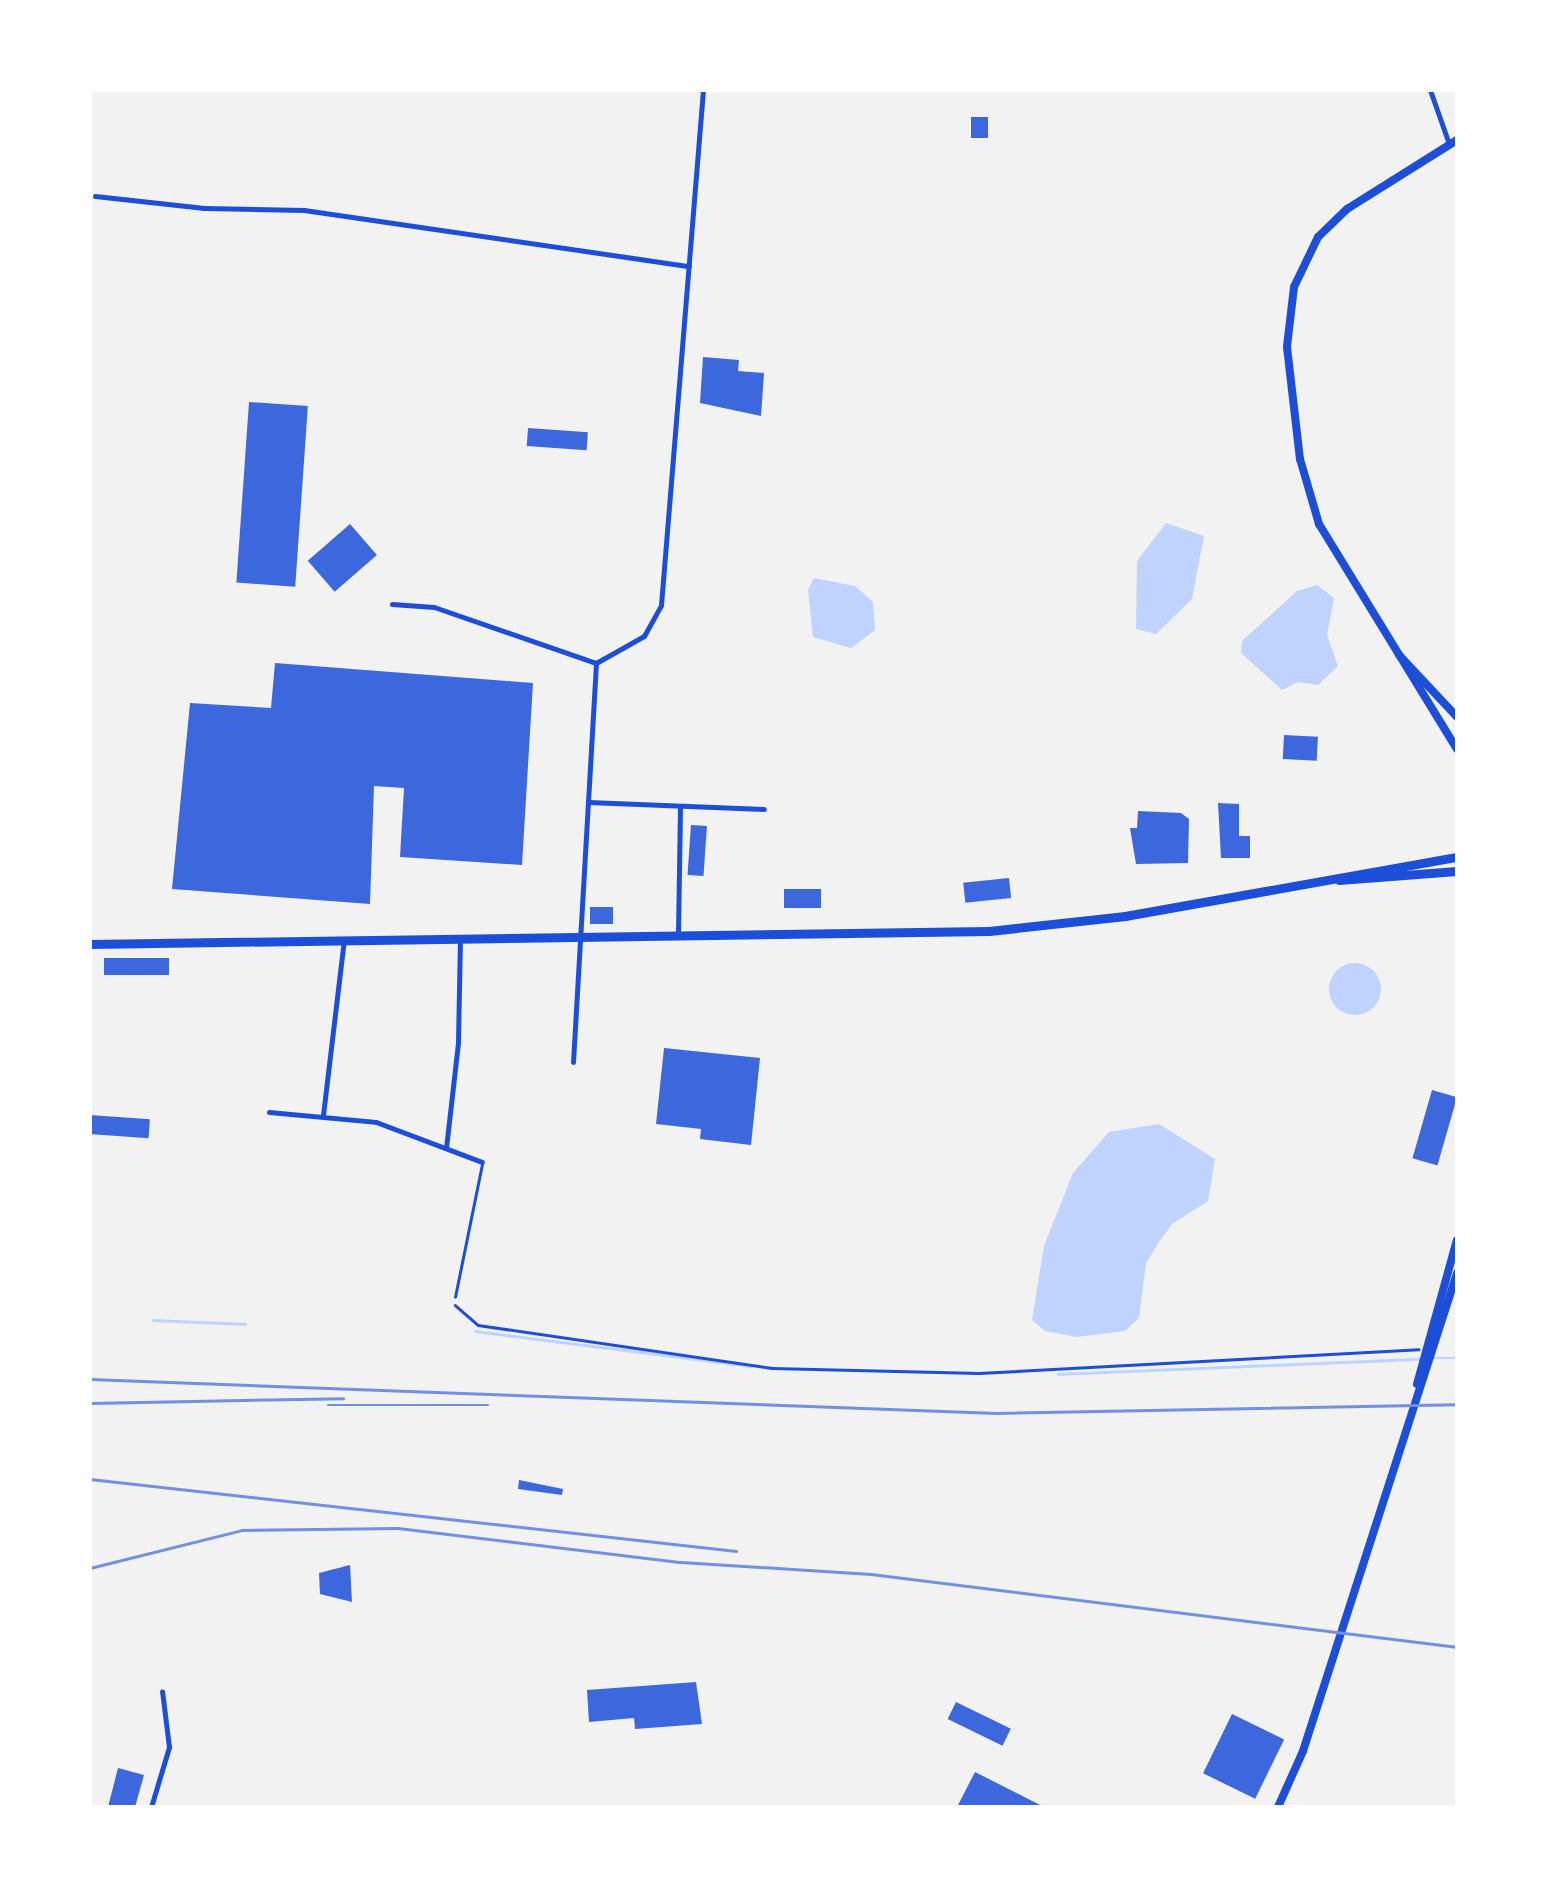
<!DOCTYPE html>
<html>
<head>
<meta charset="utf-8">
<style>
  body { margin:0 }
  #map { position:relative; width:1547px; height:1897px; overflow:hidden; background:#f2f2f2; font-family:Roboto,sans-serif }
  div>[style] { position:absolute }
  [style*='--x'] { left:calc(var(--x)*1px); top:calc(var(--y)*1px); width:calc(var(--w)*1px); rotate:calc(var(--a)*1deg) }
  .water>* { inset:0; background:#bfd3fe }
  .round { border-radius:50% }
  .stream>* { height:2.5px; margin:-1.25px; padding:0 1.25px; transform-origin:1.25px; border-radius:1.25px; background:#bfd3fe }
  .building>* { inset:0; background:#3d67dc; transform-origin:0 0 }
  .path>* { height:2.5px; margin:-1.25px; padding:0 1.25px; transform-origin:1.25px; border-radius:1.25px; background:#1d4ed8 }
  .service>* { height:2.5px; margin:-1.25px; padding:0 1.25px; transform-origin:1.25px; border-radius:1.25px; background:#1d4ed8 }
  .minor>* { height:5px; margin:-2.5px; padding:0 2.5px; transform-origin:2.5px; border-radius:2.5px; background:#1d4ed8 }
  .secondary>* { height:8px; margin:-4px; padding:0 4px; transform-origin:4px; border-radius:4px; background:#1d4ed8 }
  .primary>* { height:9px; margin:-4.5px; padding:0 4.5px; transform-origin:4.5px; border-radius:4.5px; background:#1d4ed8 }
  .rail>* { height:2.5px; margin:-1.25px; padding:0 1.25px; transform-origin:1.25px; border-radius:1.25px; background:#7290e2 }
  span { translate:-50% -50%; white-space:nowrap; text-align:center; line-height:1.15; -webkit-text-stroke:8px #fff; paint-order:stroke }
  .frame { position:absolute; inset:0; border:92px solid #fff; pointer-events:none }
</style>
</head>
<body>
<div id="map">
  <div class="water">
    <div style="clip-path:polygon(1166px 523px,1204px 536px,1192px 599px,1156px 634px,1136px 629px,1137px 561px)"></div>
    <div style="clip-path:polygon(814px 578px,855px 586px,873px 602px,875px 630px,851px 648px,813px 637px,808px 590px)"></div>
    <div style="clip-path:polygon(1317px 585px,1334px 598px,1327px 635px,1338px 666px,1318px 685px,1298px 682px,1282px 690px,1241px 653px,1242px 641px,1297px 591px)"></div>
    <div class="round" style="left:1329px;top:963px;width:52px;height:52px"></div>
    <div style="clip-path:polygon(1159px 1124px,1215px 1159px,1208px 1201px,1172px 1224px,1159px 1242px,1146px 1263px,1139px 1318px,1125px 1331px,1077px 1337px,1045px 1331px,1032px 1320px,1044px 1246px,1073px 1173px,1109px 1132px)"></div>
  </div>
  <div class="stream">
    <div style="--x:153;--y:1320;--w:92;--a:2.5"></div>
    <div style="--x:475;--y:1331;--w:278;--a:7.2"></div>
    <div style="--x:1434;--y:1358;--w:23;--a:0"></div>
    <div style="--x:1058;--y:1374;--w:363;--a:-2.4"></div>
  </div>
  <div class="building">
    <div style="left:971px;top:117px;width:17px;height:21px"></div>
    <div style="clip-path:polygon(703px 357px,739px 360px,738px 371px,764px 373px,761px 416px,700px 403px)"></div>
    <div style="left:249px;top:402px;width:59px;height:181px;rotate:4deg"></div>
    <div style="left:528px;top:428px;width:60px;height:18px;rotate:4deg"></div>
    <div style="left:350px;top:524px;width:41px;height:56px;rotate:49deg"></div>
    <div style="clip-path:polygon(275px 663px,533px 683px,522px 865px,400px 857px,404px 788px,374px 786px,370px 904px,172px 889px,190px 703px,271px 708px)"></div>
    <div style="left:1284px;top:735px;width:34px;height:24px;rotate:3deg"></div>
    <div style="clip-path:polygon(1218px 803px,1239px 804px,1239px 836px,1250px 836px,1250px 858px,1221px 858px)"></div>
    <div style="clip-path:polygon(1138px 811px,1181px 813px,1189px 819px,1188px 863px,1136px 864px,1130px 828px,1137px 828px)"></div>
    <div style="left:691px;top:825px;width:16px;height:50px;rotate:4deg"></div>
    <div style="left:1009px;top:878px;width:20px;height:46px;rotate:84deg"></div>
    <div style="left:821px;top:889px;width:19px;height:37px;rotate:90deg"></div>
    <div style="left:590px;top:907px;width:23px;height:17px"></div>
    <div style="left:169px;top:958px;width:17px;height:65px;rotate:90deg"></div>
    <div style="clip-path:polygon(664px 1048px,760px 1058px,751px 1145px,700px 1139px,701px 1129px,656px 1124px)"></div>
    <div style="left:1432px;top:1090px;width:26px;height:71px;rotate:16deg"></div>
    <div style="left:90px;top:1115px;width:60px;height:19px;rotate:4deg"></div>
    <div style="clip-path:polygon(519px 1480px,563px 1489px,562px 1495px,518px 1489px)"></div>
    <div style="clip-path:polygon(350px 1565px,352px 1602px,320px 1594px,319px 1573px)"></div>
    <div style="clip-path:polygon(696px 1682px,702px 1724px,635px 1729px,634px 1718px,589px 1722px,587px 1690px)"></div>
    <div style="left:956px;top:1702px;width:61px;height:19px;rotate:26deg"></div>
    <div style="left:1232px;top:1714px;width:58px;height:66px;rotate:26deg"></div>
    <div style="clip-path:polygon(118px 1768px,144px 1775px,135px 1807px,108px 1807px)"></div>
    <div style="clip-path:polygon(975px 1772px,1044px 1807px,957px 1807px)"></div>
  </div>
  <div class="path">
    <div style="--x:455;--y:1305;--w:30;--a:41"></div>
    <div style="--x:478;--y:1325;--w:297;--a:8.3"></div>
    <div style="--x:772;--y:1368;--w:207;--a:1.4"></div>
    <div style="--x:979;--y:1373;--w:440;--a:-3.1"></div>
  </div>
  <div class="service">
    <div style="--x:455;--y:1297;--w:136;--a:-78.5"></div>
  </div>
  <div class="minor">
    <div style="--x:1430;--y:90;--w:57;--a:70.6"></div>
    <div style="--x:95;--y:196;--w:110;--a:6.3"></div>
    <div style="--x:204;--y:208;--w:100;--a:1.1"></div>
    <div style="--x:304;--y:210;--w:389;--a:8.3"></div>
    <div style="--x:392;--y:604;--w:42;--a:4.1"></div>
    <div style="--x:434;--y:607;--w:171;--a:19.1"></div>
    <div style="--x:588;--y:802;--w:176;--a:2.3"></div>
    <div style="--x:678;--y:934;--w:127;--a:-89.1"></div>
    <div style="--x:573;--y:1062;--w:400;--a:-86.7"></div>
    <div style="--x:596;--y:663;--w:55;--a:-29.4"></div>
    <div style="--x:644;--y:636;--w:35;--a:-61"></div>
    <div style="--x:661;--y:605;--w:517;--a:-85.34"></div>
    <div style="--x:269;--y:1112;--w:107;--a:5.3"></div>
    <div style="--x:376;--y:1122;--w:113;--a:20.7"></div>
    <div style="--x:323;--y:1115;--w:176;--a:-83.2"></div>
    <div style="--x:446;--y:1148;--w:107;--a:-83.5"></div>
    <div style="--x:458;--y:1042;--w:103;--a:-88.9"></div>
    <div style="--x:151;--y:1807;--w:63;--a:-73.3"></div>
    <div style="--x:169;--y:1747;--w:56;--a:-97.1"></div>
  </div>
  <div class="secondary">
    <div style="--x:1457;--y:140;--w:130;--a:147.9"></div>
    <div style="--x:1347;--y:209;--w:40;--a:136"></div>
    <div style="--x:1318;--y:237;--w:55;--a:115.6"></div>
    <div style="--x:1294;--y:287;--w:60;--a:96.7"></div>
    <div style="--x:1287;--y:347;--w:113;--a:83.4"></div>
    <div style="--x:1300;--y:459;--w:68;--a:73.7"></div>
    <div style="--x:1319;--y:524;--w:264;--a:58.5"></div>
    <div style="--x:1399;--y:655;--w:85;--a:46.9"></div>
    <div style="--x:1417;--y:1384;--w:149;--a:-74.5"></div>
    <div style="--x:1278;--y:1807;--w:61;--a:-65.9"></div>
    <div style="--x:1303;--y:1751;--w:502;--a:-72.14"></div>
  </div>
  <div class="primary">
    <div style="--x:1339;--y:880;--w:118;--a:-4.4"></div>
    <div style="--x:90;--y:944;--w:899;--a:-0.83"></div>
    <div style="--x:989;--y:931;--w:137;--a:-6.3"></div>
    <div style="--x:1125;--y:916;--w:337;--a:-10.1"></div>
  </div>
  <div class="rail">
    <div style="--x:90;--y:1379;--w:907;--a:2.15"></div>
    <div style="--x:996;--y:1413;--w:461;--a:-1.1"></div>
    <div style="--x:90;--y:1403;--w:253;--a:-1.1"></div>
    <div style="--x:328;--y:1405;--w:160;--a:0"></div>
    <div style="--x:90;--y:1479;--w:650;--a:6.36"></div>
    <div style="--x:90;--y:1568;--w:157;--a:-14"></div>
    <div style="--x:242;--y:1530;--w:156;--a:-0.7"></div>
    <div style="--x:398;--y:1528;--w:285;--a:6.9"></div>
    <div style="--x:681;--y:1562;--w:190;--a:3.6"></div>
    <div style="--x:871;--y:1574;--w:591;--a:7.1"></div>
  </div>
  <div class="frame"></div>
</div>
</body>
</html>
